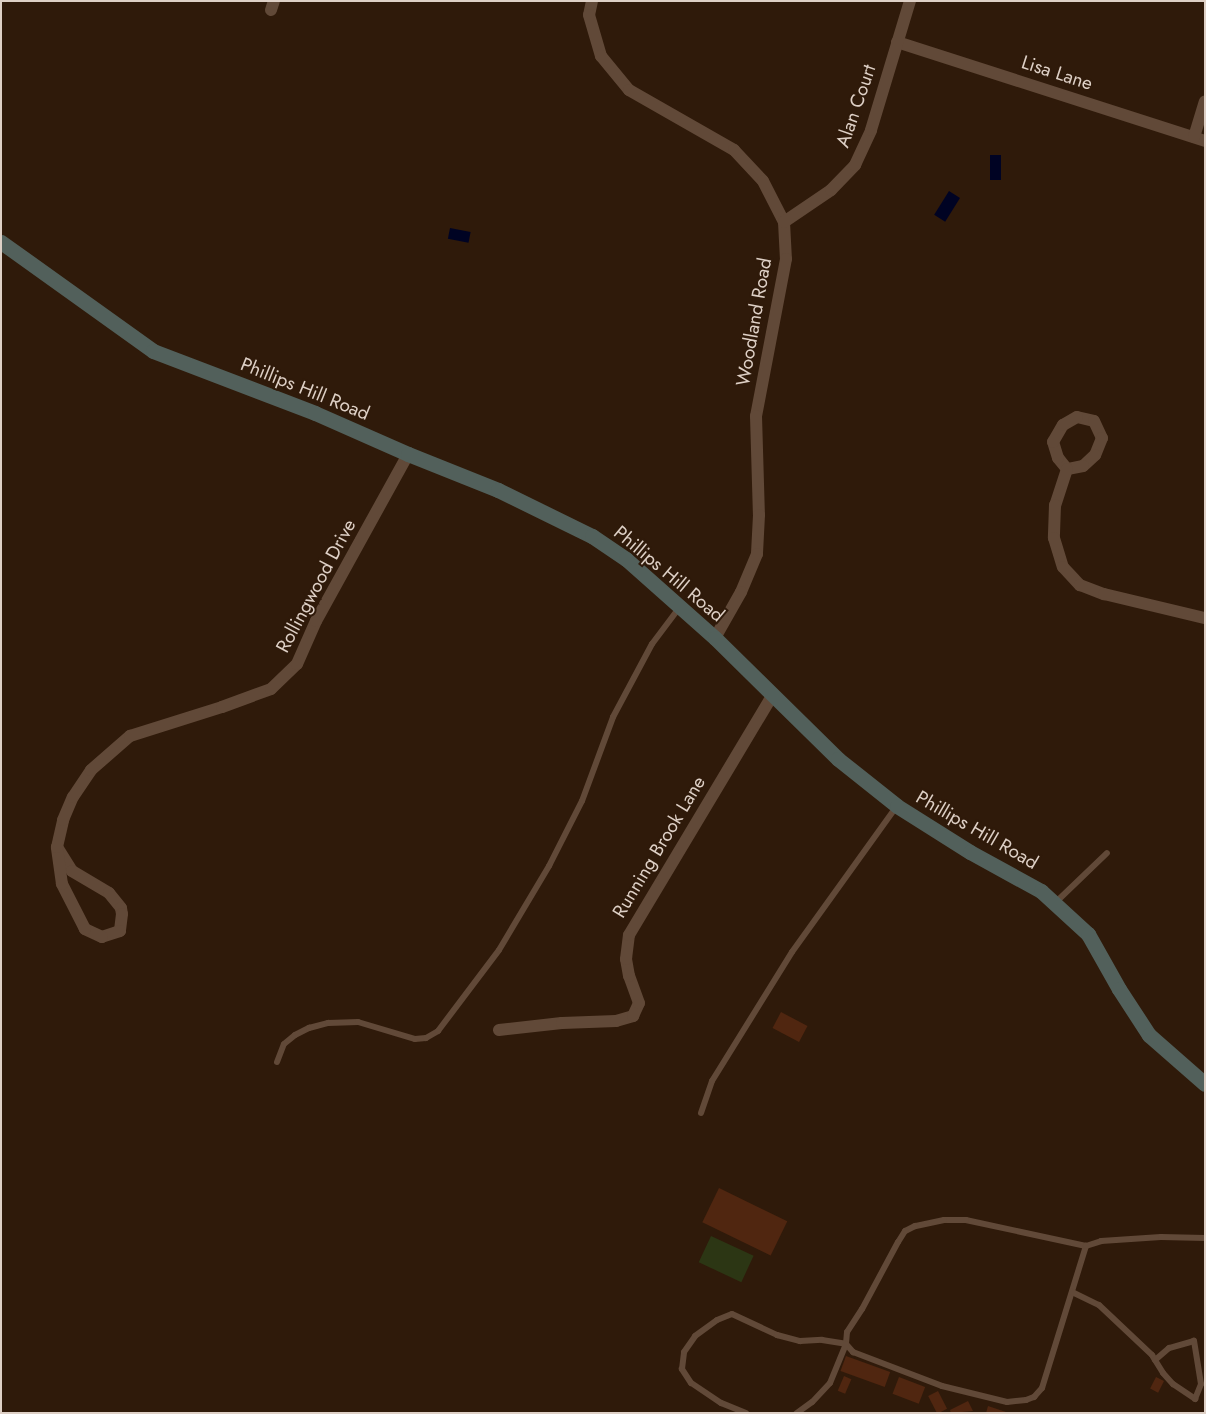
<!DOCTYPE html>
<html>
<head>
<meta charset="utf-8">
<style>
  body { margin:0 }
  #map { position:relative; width:1206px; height:1414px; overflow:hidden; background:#2f1a0a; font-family:Jost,sans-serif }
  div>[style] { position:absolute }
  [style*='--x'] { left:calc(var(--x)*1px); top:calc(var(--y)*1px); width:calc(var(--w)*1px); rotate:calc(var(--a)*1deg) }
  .green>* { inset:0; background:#2c3614; transform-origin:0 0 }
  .water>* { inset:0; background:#000323; transform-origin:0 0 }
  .building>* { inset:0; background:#502610; transform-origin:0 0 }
  .lane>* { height:6px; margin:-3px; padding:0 3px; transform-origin:3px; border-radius:3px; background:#614938 }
  .street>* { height:12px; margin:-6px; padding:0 6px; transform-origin:6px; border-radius:6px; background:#614938 }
  .secondary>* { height:15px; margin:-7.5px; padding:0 7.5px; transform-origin:7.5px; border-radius:7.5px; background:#52605b }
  span { translate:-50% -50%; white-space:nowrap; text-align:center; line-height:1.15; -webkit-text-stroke:4px #2f1a0a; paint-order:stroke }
  .street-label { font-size:19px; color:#ded0c6 }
  .frame { position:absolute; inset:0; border:2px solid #ded0c6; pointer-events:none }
</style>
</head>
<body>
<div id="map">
  <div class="green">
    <div style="left:711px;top:1236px;width:47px;height:29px;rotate:25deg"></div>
  </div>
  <div class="water">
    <div style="left:990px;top:155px;width:11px;height:25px"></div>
    <div style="left:949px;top:191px;width:13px;height:28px;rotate:32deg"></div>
    <div style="left:450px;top:228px;width:21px;height:11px;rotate:11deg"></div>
  </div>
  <div class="building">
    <div style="left:781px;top:1012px;width:30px;height:18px;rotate:28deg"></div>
    <div style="left:719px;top:1188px;width:76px;height:38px;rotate:26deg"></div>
    <div style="left:846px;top:1356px;width:47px;height:16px;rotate:20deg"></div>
    <div style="left:844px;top:1376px;width:8px;height:16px;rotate:23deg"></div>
    <div style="left:899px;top:1377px;width:28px;height:18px;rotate:21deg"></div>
    <div style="left:1156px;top:1377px;width:9px;height:13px;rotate:27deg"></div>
    <div style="left:938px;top:1391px;width:20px;height:11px;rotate:63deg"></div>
    <div style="clip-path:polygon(968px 1401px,973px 1411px,951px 1413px,950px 1410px)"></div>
    <div style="clip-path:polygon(988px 1406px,1006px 1412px,1006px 1413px,986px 1413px)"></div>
  </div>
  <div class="lane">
    <div style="--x:1055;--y:903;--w:72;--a:-43.9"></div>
    <div style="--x:277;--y:1062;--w:19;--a:-69"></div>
    <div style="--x:284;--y:1044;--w:14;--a:-39"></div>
    <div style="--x:295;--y:1035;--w:16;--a:-27"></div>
    <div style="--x:309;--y:1028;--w:20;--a:-15"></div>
    <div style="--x:328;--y:1023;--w:30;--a:-2"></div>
    <div style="--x:358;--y:1022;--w:59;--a:16.6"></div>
    <div style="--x:415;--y:1039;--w:11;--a:-5"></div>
    <div style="--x:426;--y:1038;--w:14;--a:-30"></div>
    <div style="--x:438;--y:1031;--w:101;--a:-53"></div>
    <div style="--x:499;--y:950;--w:98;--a:-59.2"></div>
    <div style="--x:549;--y:866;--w:73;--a:-63.1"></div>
    <div style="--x:582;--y:801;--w:90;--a:-69.7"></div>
    <div style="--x:613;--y:717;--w:83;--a:-61.9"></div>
    <div style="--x:652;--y:644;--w:45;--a:-53.1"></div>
    <div style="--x:701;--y:1113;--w:34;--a:-71"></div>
    <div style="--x:712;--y:1081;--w:152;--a:-58.2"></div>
    <div style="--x:792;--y:952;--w:180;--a:-54.3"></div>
    <div style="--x:1086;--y:1246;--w:123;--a:-167.8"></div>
    <div style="--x:966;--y:1220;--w:22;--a:180"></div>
    <div style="--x:944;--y:1220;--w:30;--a:168"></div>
    <div style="--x:915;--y:1226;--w:11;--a:153"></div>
    <div style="--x:905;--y:1231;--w:13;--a:122"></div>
    <div style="--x:898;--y:1242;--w:76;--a:118.2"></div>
    <div style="--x:862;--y:1309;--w:27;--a:123"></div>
    <div style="--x:847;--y:1332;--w:12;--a:95"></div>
    <div style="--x:846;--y:1344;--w:11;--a:49"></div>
    <div style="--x:853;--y:1352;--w:95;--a:20.9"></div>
    <div style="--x:942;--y:1386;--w:67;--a:13.8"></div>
    <div style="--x:1007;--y:1402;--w:19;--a:-6"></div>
    <div style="--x:1026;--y:1400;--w:9;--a:-21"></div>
    <div style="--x:1034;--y:1397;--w:12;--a:-48"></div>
    <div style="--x:1042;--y:1388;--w:149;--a:-72.8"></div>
    <div style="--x:1086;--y:1246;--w:16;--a:-18"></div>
    <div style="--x:1101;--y:1241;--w:60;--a:-3.8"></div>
    <div style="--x:1161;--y:1237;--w:44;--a:1.3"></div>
    <div style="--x:1072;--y:1292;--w:30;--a:26"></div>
    <div style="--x:1099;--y:1305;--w:73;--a:43.3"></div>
    <div style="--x:1152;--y:1355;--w:6;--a:59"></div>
    <div style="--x:1155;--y:1360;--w:15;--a:58"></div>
    <div style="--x:1163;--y:1373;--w:15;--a:48"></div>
    <div style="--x:1173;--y:1384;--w:27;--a:34"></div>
    <div style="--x:1195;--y:1399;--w:16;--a:-68"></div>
    <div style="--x:1201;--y:1384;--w:44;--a:-99.2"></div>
    <div style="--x:1194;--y:1341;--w:26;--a:164"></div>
    <div style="--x:1169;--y:1348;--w:18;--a:139"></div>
    <div style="--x:746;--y:1413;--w:27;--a:-158"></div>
    <div style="--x:721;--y:1403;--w:36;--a:-146"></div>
    <div style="--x:691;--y:1383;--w:17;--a:-123"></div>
    <div style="--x:682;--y:1369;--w:17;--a:-83"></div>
    <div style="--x:684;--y:1352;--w:19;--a:-55"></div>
    <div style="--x:695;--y:1336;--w:27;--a:-36"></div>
    <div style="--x:717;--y:1320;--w:16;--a:-22"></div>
    <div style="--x:732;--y:1314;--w:50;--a:25"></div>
    <div style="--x:777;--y:1335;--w:24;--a:15"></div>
    <div style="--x:800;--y:1341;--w:22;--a:-3"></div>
    <div style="--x:822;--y:1340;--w:24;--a:9"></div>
    <div style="--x:846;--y:1344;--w:42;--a:112.3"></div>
    <div style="--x:830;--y:1383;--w:26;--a:133"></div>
    <div style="--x:812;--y:1402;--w:19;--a:144"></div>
  </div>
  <div class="street">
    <div style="--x:592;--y:1;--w:14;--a:102"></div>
    <div style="--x:589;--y:15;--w:43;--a:73.7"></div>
    <div style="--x:601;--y:56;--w:44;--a:50.5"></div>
    <div style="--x:629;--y:90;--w:121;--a:29.7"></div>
    <div style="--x:734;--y:150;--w:42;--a:46.9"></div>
    <div style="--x:763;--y:181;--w:46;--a:62.9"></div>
    <div style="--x:784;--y:222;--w:37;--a:87"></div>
    <div style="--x:786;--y:259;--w:160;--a:100.8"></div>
    <div style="--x:756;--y:416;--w:99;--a:88.3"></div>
    <div style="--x:759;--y:515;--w:39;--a:93"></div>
    <div style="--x:757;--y:554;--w:41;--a:112.8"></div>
    <div style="--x:741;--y:592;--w:53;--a:119.5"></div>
    <div style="--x:271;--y:10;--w:9;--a:-72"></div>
    <div style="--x:897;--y:42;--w:324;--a:17.8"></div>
    <div style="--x:1194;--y:137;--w:37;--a:-73"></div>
    <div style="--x:784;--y:222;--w:57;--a:-34.2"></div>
    <div style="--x:831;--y:190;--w:35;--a:-46"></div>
    <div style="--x:855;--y:165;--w:38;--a:-65"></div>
    <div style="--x:871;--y:130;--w:135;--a:-73.2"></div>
    <div style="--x:1077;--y:417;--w:17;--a:13"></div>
    <div style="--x:1094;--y:421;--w:19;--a:65"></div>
    <div style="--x:1102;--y:438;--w:18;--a:112"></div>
    <div style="--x:1095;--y:455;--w:16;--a:137"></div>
    <div style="--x:1083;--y:466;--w:16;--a:169"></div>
    <div style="--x:1067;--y:469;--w:14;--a:-129"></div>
    <div style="--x:1058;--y:458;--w:17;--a:-107"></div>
    <div style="--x:1053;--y:442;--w:20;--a:-60"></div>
    <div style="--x:1063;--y:425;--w:16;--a:-30"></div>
    <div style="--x:1067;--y:469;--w:38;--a:108"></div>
    <div style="--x:1055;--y:505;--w:33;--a:92"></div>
    <div style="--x:1054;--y:538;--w:30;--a:73"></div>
    <div style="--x:1063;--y:567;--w:25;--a:47"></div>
    <div style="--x:1080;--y:585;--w:26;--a:21"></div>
    <div style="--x:1104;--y:594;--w:104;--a:13.4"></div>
    <div style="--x:57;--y:847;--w:28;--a:58"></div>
    <div style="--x:72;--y:871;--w:43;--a:30.7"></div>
    <div style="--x:109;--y:893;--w:19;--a:51"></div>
    <div style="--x:121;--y:908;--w:6;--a:81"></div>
    <div style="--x:122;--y:914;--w:17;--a:97"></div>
    <div style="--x:120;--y:931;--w:19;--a:162"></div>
    <div style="--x:102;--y:937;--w:19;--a:-155"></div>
    <div style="--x:85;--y:929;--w:51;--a:-117.1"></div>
    <div style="--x:62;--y:884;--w:37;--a:-98"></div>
    <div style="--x:57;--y:847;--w:28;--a:-77"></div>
    <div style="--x:63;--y:820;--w:25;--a:-67"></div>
    <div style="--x:73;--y:797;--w:32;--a:-56"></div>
    <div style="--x:91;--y:770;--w:52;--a:-41.1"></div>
    <div style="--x:130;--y:736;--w:96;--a:-17.5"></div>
    <div style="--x:222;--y:707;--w:52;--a:-20.2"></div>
    <div style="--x:271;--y:689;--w:36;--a:-44"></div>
    <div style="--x:297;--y:664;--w:47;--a:-66.2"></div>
    <div style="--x:316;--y:621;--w:191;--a:-61.1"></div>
    <div style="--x:499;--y:1030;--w:63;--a:-6.3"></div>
    <div style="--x:562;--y:1023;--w:54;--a:-2.1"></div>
    <div style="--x:616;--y:1021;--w:18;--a:-16"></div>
    <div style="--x:633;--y:1016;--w:14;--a:-65"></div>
    <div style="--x:639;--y:1003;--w:29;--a:-110"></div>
    <div style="--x:629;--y:976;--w:17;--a:-100"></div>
    <div style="--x:626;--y:959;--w:24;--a:-83"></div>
    <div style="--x:629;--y:935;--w:281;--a:-59.1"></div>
  </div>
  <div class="secondary">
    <div style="--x:1;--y:242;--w:187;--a:35.6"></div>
    <div style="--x:153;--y:351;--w:173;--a:20.9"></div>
    <div style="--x:315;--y:413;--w:102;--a:23.8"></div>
    <div style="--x:408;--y:454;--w:97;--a:21.8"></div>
    <div style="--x:498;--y:490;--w:105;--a:26.1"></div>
    <div style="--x:592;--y:536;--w:41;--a:34.1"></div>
    <div style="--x:626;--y:559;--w:119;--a:41.6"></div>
    <div style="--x:715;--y:638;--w:173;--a:44.5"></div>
    <div style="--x:838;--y:759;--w:75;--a:38.5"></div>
    <div style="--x:897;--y:806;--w:86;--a:32.2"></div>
    <div style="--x:970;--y:852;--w:81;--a:28.8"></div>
    <div style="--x:1041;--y:891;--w:64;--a:42.5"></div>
    <div style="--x:1088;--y:934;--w:63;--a:60.6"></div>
    <div style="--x:1119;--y:989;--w:55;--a:56.9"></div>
    <div style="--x:1149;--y:1035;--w:74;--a:41.2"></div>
  </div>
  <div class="street-label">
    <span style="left:1057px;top:73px;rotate:18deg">Lisa Lane</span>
    <span style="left:856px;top:106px;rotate:-71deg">Alan Court</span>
    <span style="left:754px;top:322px;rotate:-80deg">Woodland Road</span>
    <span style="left:305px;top:389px;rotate:22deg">Phillips Hill Road</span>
    <span style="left:669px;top:574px;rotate:40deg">Phillips Hill Road</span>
    <span style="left:316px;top:586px;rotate:-62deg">Rollingwood Drive</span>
    <span style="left:977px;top:830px;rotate:30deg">Phillips Hill Road</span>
    <span style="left:659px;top:847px;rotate:-59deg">Running Brook Lane</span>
  </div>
  <div class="frame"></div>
</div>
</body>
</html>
